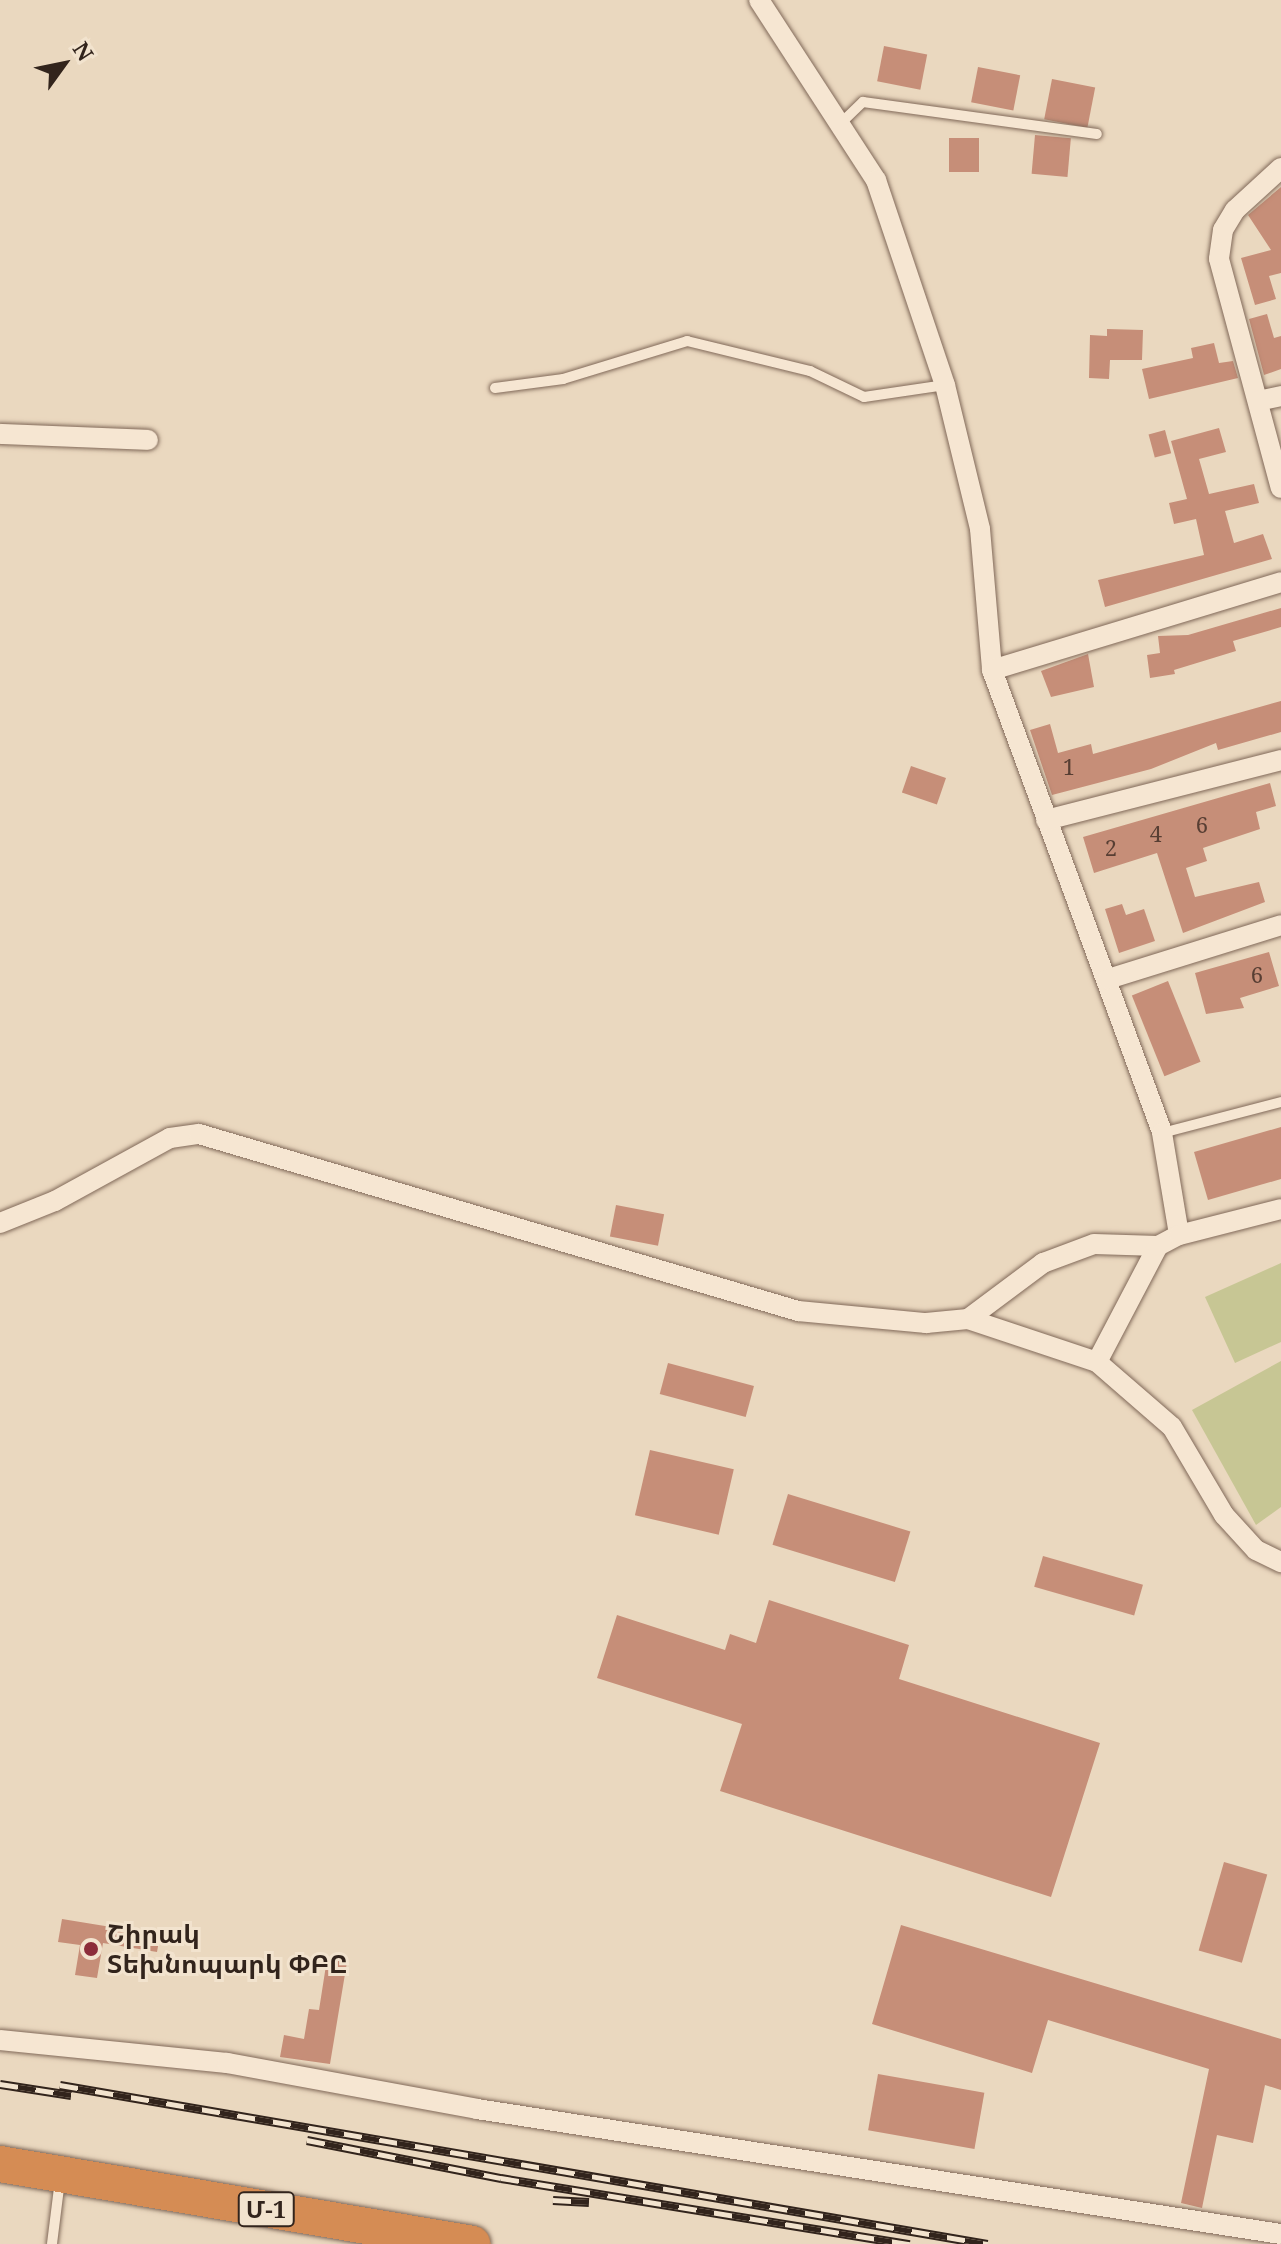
<!DOCTYPE html>
<html>
<head>
<meta charset="utf-8">
<style>
  body { margin:0 }
  #map { position:relative; width:1281px; height:2244px; overflow:hidden; background:#ead8bf; font-family:"Noto Serif","Noto Sans Armenian",serif }
  div>[style] { position:absolute }
  [style*='--x'] { left:calc(var(--x)*1px); top:calc(var(--y)*1px); width:calc(var(--w)*1px); rotate:calc(var(--a)*1deg) }
  .green>* { inset:0; background:#c7c694 }
  .building>* { inset:0; background:#c68e78; transform-origin:0 0 }
  .roads { filter:drop-shadow(0 0 2px #816959) drop-shadow(0 0 2px #816959) }
  .lane>* { height:10px; margin:-5px; padding:0 5px; transform-origin:5px; border-radius:5px; background:#f6e6d2 }
  .street>* { height:20px; margin:-10px; padding:0 10px; transform-origin:10px; border-radius:10px; background:#f6e6d2 }
  .highway>* { height:36px; margin:-18px; padding:0 18px; transform-origin:18px; border-radius:18px; background:#d58c54 }
  .rail>* { height:9px; margin-top:-4.5px; transform-origin:0; background:repeating-linear-gradient(90deg,#f2e3ce 0 18px,#32241c 0 36px); box-sizing:border-box; border-block:2px solid #32241c }
  .dots>* { width:22px; height:22px; translate:-50% -50%; box-sizing:border-box; border:4px solid #f2e3ce; border-radius:50% }
  span { translate:-50% -50%; white-space:nowrap; text-align:center; line-height:1.15; -webkit-text-stroke:6px #f2e3ce; paint-order:stroke }
  .number-label { font-size:22px; color:#573e33 }
  .number-label span { -webkit-text-stroke-width:0 }
  .shield-label span { padding:2px 6px; background:#f2e3ce; border:2px solid; border-radius:6px; -webkit-text-stroke-width:0 }
  .shield-label { font-size:24px; color:#32241c; font-weight:700 }
  .poi-label { font-size:26px; color:#32241c; font-weight:700 }
  .left { translate:0 -50%; text-align:left }
  .north { position:absolute; left:24px; top:24px; width:80px; height:80px; -webkit-text-stroke:6px #f2e3ce; paint-order:stroke; rotate:57deg; font-size:22px; font-weight:700; line-height:32px; text-align:center; color:#32241c }
  .north::after { content:''; display:block; margin:auto; width:28px; height:36px; background:#32241c; clip-path:polygon(50% 0,100% 100%,50% 72%,0 100%) }
</style>
</head>
<body>
<div id="map">
  <div class="green">
    <div style="clip-path:polygon(1281px 1263px,1281px 1342px,1235px 1363px,1205px 1297px)"></div>
    <div style="clip-path:polygon(1281px 1361px,1281px 1507px,1256px 1525px,1192px 1410px)"></div>
  </div>
  <div class="building">
    <div style="left:884px;top:46px;width:44px;height:36px;rotate:11deg"></div>
    <div style="left:978px;top:67px;width:43px;height:36px;rotate:11deg"></div>
    <div style="left:1052px;top:79px;width:44px;height:41px;rotate:11deg"></div>
    <div style="left:1035px;top:135px;width:36px;height:39px;rotate:5deg"></div>
    <div style="left:949px;top:138px;width:30px;height:34px"></div>
    <div style="clip-path:polygon(1281px 187px,1281px 273px,1269px 276px,1276px 299px,1255px 305px,1241px 258px,1271px 250px,1248px 215px)"></div>
    <div style="clip-path:polygon(1267px 314px,1274px 338px,1281px 336px,1281px 369px,1264px 375px,1249px 319px)"></div>
    <div style="clip-path:polygon(1107px 329px,1143px 330px,1142px 360px,1110px 360px,1109px 379px,1089px 378px,1090px 335px,1107px 336px)"></div>
    <div style="clip-path:polygon(1214px 343px,1219px 363px,1233px 361px,1238px 378px,1149px 399px,1142px 369px,1193px 358px,1191px 348px)"></div>
    <div style="clip-path:polygon(1219px 428px,1226px 452px,1199px 459px,1209px 494px,1254px 484px,1259px 503px,1225px 511px,1234px 543px,1263px 534px,1272px 559px,1105px 607px,1098px 580px,1204px 555px,1196px 519px,1174px 524px,1169px 503px,1187px 499px,1171px 441px)"></div>
    <div style="left:1165px;top:430px;width:24px;height:17px;rotate:75deg"></div>
    <div style="clip-path:polygon(1281px 608px,1281px 627px,1233px 641px,1236px 651px,1174px 670px,1175px 674px,1150px 678px,1147px 655px,1160px 653px,1158px 636px,1188px 635px)"></div>
    <div style="clip-path:polygon(1088px 654px,1094px 687px,1051px 697px,1041px 671px)"></div>
    <div style="clip-path:polygon(1281px 701px,1281px 732px,1218px 750px,1216px 743px,1151px 769px,1052px 795px,1030px 730px,1050px 724px,1058px 753px,1091px 744px,1093px 754px)"></div>
    <div style="left:911px;top:766px;width:37px;height:28px;rotate:19deg"></div>
    <div style="clip-path:polygon(1270px 783px,1276px 806px,1256px 812px,1260px 829px,1203px 848px,1207px 861px,1186px 868px,1195px 897px,1259px 882px,1265px 902px,1183px 933px,1157px 853px,1094px 873px,1083px 837px)"></div>
    <div style="clip-path:polygon(1122px 904px,1126px 915px,1144px 909px,1155px 941px,1119px 953px,1105px 909px)"></div>
    <div style="clip-path:polygon(1269px 952px,1279px 986px,1240px 998px,1244px 1008px,1206px 1014px,1195px 973px)"></div>
    <div style="left:1168px;top:981px;width:87px;height:39px;rotate:68deg"></div>
    <div style="clip-path:polygon(1281px 1127px,1281px 1179px,1208px 1200px,1194px 1152px)"></div>
    <div style="left:616px;top:1205px;width:49px;height:32px;rotate:11deg"></div>
    <div style="left:668px;top:1363px;width:89px;height:32px;rotate:15deg"></div>
    <div style="left:650px;top:1450px;width:86px;height:67px;rotate:13deg"></div>
    <div style="left:788px;top:1494px;width:128px;height:53px;rotate:17deg"></div>
    <div style="left:1043px;top:1556px;width:104px;height:32px;rotate:16deg"></div>
    <div style="clip-path:polygon(769px 1600px,909px 1645px,899px 1679px,1100px 1743px,1051px 1897px,720px 1791px,742px 1724px,597px 1678px,617px 1615px,725px 1650px,730px 1634px,756px 1643px)"></div>
    <div style="left:1224px;top:1862px;width:45px;height:92px;rotate:16deg"></div>
    <div style="clip-path:polygon(62px 1919px,160px 1935px,157px 1952px,103px 1943px,97px 1978px,75px 1975px,80px 1945px,58px 1942px)"></div>
    <div style="clip-path:polygon(901px 1925px,1281px 2039px,1281px 2090px,1265px 2085px,1253px 2143px,1217px 2135px,1202px 2208px,1181px 2203px,1209px 2069px,1048px 2020px,1032px 2073px,872px 2024px)"></div>
    <div style="clip-path:polygon(327px 1959px,347px 1962px,330px 2064px,280px 2057px,284px 2035px,304px 2039px,309px 2009px,319px 2010px)"></div>
    <div style="left:878px;top:2074px;width:108px;height:57px;rotate:10deg"></div>
  </div>
  <div class="roads">
    <div class="lane">
      <div style="--x:840;--y:124;--w:32;--a:-44"></div>
      <div style="--x:863;--y:102;--w:236;--a:7.8"></div>
      <div style="--x:495;--y:388;--w:69;--a:-7.5"></div>
      <div style="--x:563;--y:379;--w:130;--a:-17"></div>
      <div style="--x:687;--y:341;--w:127;--a:13.7"></div>
      <div style="--x:810;--y:371;--w:60;--a:25.7"></div>
      <div style="--x:864;--y:397;--w:82;--a:-8.4"></div>
      <div style="--x:1162;--y:1133;--w:123;--a:-14.6"></div>
      <div style="--x:52;--y:2244;--w:64;--a:-82.9"></div>
    </div>
    <div class="street">
      <div style="--x:759;--y:0;--w:215;--a:57"></div>
      <div style="--x:876;--y:180;--w:216;--a:71.4"></div>
      <div style="--x:945;--y:385;--w:148;--a:76.3"></div>
      <div style="--x:980;--y:529;--w:142;--a:85.1"></div>
      <div style="--x:992;--y:670;--w:493;--a:69.8"></div>
      <div style="--x:1162;--y:1133;--w:103;--a:80.5"></div>
      <div style="--x:1281;--y:168;--w:62;--a:137.6"></div>
      <div style="--x:1235;--y:210;--w:23;--a:121"></div>
      <div style="--x:1223;--y:230;--w:29;--a:98"></div>
      <div style="--x:1219;--y:259;--w:237;--a:74.9"></div>
      <div style="--x:1258;--y:401;--w:24;--a:-12"></div>
      <div style="--x:0;--y:434;--w:148;--a:2.3"></div>
      <div style="--x:992;--y:670;--w:302;--a:-16.9"></div>
      <div style="--x:1046;--y:820;--w:243;--a:-14.3"></div>
      <div style="--x:1108;--y:979;--w:181;--a:-17.3"></div>
      <div style="--x:0;--y:1223;--w:59;--a:-21.8"></div>
      <div style="--x:55;--y:1201;--w:131;--a:-28.7"></div>
      <div style="--x:170;--y:1138;--w:29;--a:-8"></div>
      <div style="--x:199;--y:1134;--w:625;--a:16.46"></div>
      <div style="--x:798;--y:1311;--w:129;--a:5.4"></div>
      <div style="--x:926;--y:1323;--w:42;--a:-5.4"></div>
      <div style="--x:968;--y:1319;--w:136;--a:18.4"></div>
      <div style="--x:1097;--y:1362;--w:99;--a:40.9"></div>
      <div style="--x:1172;--y:1427;--w:102;--a:59.4"></div>
      <div style="--x:1224;--y:1515;--w:47;--a:47.6"></div>
      <div style="--x:1256;--y:1550;--w:28;--a:26"></div>
      <div style="--x:968;--y:1319;--w:94;--a:-36.7"></div>
      <div style="--x:1043;--y:1263;--w:54;--a:-20.4"></div>
      <div style="--x:1094;--y:1244;--w:64;--a:1.8"></div>
      <div style="--x:1097;--y:1362;--w:131;--a:-62.3"></div>
      <div style="--x:1158;--y:1246;--w:24;--a:-28"></div>
      <div style="--x:1179;--y:1235;--w:105;--a:-14.3"></div>
      <div style="--x:0;--y:2040;--w:228;--a:5.8"></div>
      <div style="--x:227;--y:2063;--w:254;--a:10.4"></div>
      <div style="--x:477;--y:2109;--w:814;--a:8.84"></div>
    </div>
    <div class="highway">
      <div style="--x:0;--y:2164;--w:479;--a:9.6"></div>
    </div>
  </div>
  <div class="rail">
    <div style="--x:0;--y:2084;--w:72;--a:8.8"></div>
    <div style="--x:60;--y:2085;--w:941;--a:9.73"></div>
    <div style="--x:307;--y:2140;--w:198;--a:11.1"></div>
    <div style="--x:501;--y:2178;--w:414;--a:9.2"></div>
    <div style="--x:553;--y:2200;--w:36;--a:3"></div>
  </div>
  <div class="dots">
    <div style="left:91px;top:1949px;background:#8c2d3a"></div>
  </div>
  <div class="number-label">
    <span style="left:1069px;top:767px">1</span>
    <span style="left:1202px;top:825px">6</span>
    <span style="left:1156px;top:834px">4</span>
    <span style="left:1111px;top:848px">2</span>
    <span style="left:1257px;top:975px">6</span>
  </div>
  <div class="shield-label">
    <span style="left:266px;top:2209px">Մ-1</span>
  </div>
  <div class="poi-label">
    <span class="left" style="left:107px;top:1949px">Շիրակ<br>Տեխնոպարկ ՓԲԸ</span>
  </div>
  <div class="north">N</div>
</div>
</body>
</html>
